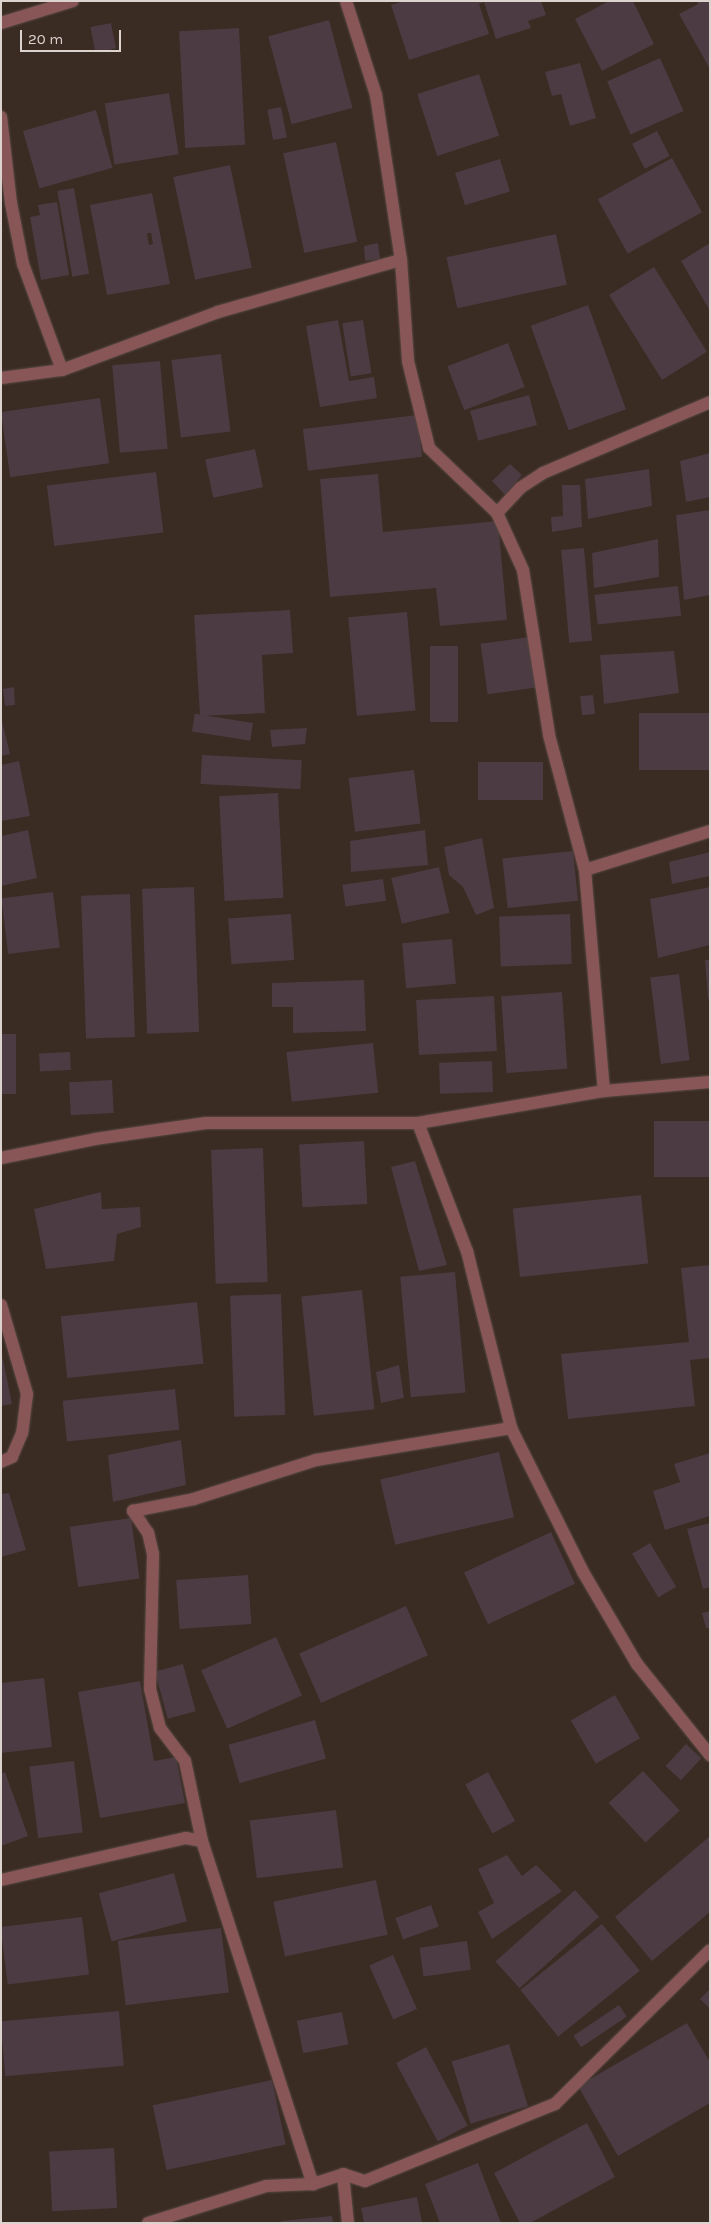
<!DOCTYPE html>
<html>
<head>
<meta charset="utf-8">
<style>
  body { margin:0 }
  #map { position:relative; width:711px; height:2224px; overflow:hidden; background:#3a2b23; font-family:Karla,sans-serif }
  div>[style] { position:absolute }
  [style*='--x'] { left:calc(var(--x)*1px); top:calc(var(--y)*1px); width:calc(var(--w)*1px); rotate:calc(var(--a)*1deg) }
  .building>* { inset:0; background:#4c3b42; transform-origin:0 0 }
  .roads { filter:drop-shadow(0 0 1px #574942) drop-shadow(0 0 1px #574942) }
  .street>* { height:12px; margin:-6px; padding:0 6px; transform-origin:6px; border-radius:6px; background:#885657 }
  span { translate:-50% -50%; white-space:nowrap; text-align:center; line-height:1.15; -webkit-text-stroke:4px #3a2b23; paint-order:stroke }
  .frame { position:absolute; inset:0; border:2px solid #ddd3ce; pointer-events:none }
  .scale { position:absolute; left:20px; top:30px; width:101px; height:22px; box-sizing:border-box; border:2px solid #ddd3ce; border-top:0; padding-left:6px; font-size:15px; line-height:18px; white-space:nowrap; color:#ddd3ce; -webkit-text-stroke:4px #3a2b23; paint-order:stroke }
</style>
</head>
<body>
<div id="map">
  <div class="building">
    <div style="clip-path:polygon(403px 1px,541px 1px,546px 15px,528px 21px,531px 28px,496px 39px,484px 2px,479px 4px,489px 34px,409px 60px,391px 5px)"></div>
    <div style="clip-path:polygon(609px 1px,633px 1px,654px 44px,602px 71px,575px 19px)"></div>
    <div style="clip-path:polygon(697px 1px,710px 1px,710px 69px,679px 14px,698px 4px)"></div>
    <div style="left:329px;top:20px;width:91px;height:63px;rotate:75deg"></div>
    <div style="left:111px;top:23px;width:26px;height:21px;rotate:79deg"></div>
    <div style="left:239px;top:28px;width:117px;height:60px;rotate:87deg"></div>
    <div style="left:660px;top:58px;width:58px;height:58px;rotate:66deg"></div>
    <div style="clip-path:polygon(580px 63px,596px 118px,570px 126px,561px 94px,552px 96px,545px 72px)"></div>
    <div style="left:479px;top:74px;width:65px;height:65px;rotate:72deg"></div>
    <div style="left:169px;top:93px;width:62px;height:65px;rotate:81deg"></div>
    <div style="left:281px;top:107px;width:31px;height:14px;rotate:79deg"></div>
    <div style="left:96px;top:110px;width:60px;height:76px;rotate:74deg"></div>
    <div style="left:657px;top:131px;width:28px;height:28px;rotate:63deg"></div>
    <div style="left:336px;top:142px;width:102px;height:54px;rotate:78deg"></div>
    <div style="left:672px;top:158px;width:62px;height:85px;rotate:61deg"></div>
    <div style="left:500px;top:159px;width:34px;height:47px;rotate:73deg"></div>
    <div style="left:230px;top:165px;width:105px;height:58px;rotate:78deg"></div>
    <div style="left:74px;top:188px;width:87px;height:17px;rotate:80deg"></div>
    <div style="clip-path:polygon(evenodd,152px 193px,170px 284px,107px 295px,90px 205px,152px 193px,147px 233px,151px 233px,153px 244px,149px 245px,147px 233px)"></div>
    <div style="clip-path:polygon(57px 202px,69px 275px,41px 280px,30px 217px,40px 215px,38px 205px)"></div>
    <div style="left:556px;top:234px;width:52px;height:112px;rotate:78deg"></div>
    <div style="clip-path:polygon(378px 243px,380px 259px,365px 261px,364px 246px)"></div>
    <div style="clip-path:polygon(710px 243px,710px 311px,681px 261px)"></div>
    <div style="left:654px;top:267px;width:100px;height:53px;rotate:58deg"></div>
    <div style="left:588px;top:305px;width:111px;height:61px;rotate:70deg"></div>
    <div style="clip-path:polygon(338px 320px,349px 381px,374px 377px,377px 398px,320px 407px,306px 326px)"></div>
    <div style="left:363px;top:320px;width:54px;height:21px;rotate:81deg"></div>
    <div style="left:508px;top:343px;width:47px;height:65px;rotate:69deg"></div>
    <div style="left:221px;top:354px;width:78px;height:50px;rotate:83deg"></div>
    <div style="left:160px;top:361px;width:88px;height:48px;rotate:85deg"></div>
    <div style="left:529px;top:395px;width:31px;height:61px;rotate:75deg"></div>
    <div style="left:100px;top:398px;width:66px;height:100px;rotate:82deg"></div>
    <div style="left:417px;top:415px;width:42px;height:115px;rotate:83deg"></div>
    <div style="left:255px;top:449px;width:39px;height:51px;rotate:78deg"></div>
    <div style="clip-path:polygon(710px 453px,710px 497px,686px 502px,680px 461px)"></div>
    <div style="clip-path:polygon(510px 464px,522px 475px,505px 495px,492px 481px)"></div>
    <div style="clip-path:polygon(649px 469px,652px 506px,588px 519px,585px 479px)"></div>
    <div style="left:156px;top:472px;width:61px;height:110px;rotate:83deg"></div>
    <div style="clip-path:polygon(378px 474px,383px 532px,498px 521px,507px 620px,440px 626px,436px 588px,330px 597px,320px 479px)"></div>
    <div style="clip-path:polygon(562px 485px,580px 485px,582px 527px,552px 532px,551px 517px,563px 516px)"></div>
    <div style="clip-path:polygon(710px 510px,710px 595px,684px 600px,676px 515px)"></div>
    <div style="clip-path:polygon(658px 539px,659px 577px,594px 588px,592px 553px)"></div>
    <div style="left:584px;top:548px;width:93px;height:23px;rotate:85deg"></div>
    <div style="left:678px;top:586px;width:30px;height:84px;rotate:84deg"></div>
    <div style="clip-path:polygon(290px 610px,293px 653px,262px 655px,265px 713px,200px 716px,194px 615px)"></div>
    <div style="left:407px;top:612px;width:99px;height:59px;rotate:85deg"></div>
    <div style="left:529px;top:637px;width:51px;height:49px;rotate:82deg"></div>
    <div style="left:430px;top:646px;width:28px;height:76px"></div>
    <div style="clip-path:polygon(674px 651px,679px 693px,604px 704px,600px 655px)"></div>
    <div style="clip-path:polygon(14px 687px,15px 705px,5px 706px,3px 689px)"></div>
    <div style="left:593px;top:695px;width:19px;height:13px;rotate:84deg"></div>
    <div style="left:710px;top:713px;width:57px;height:71px;rotate:90deg"></div>
    <div style="clip-path:polygon(1px 717px,10px 754px,1px 756px)"></div>
    <div style="left:253px;top:723px;width:18px;height:59px;rotate:99deg"></div>
    <div style="clip-path:polygon(307px 728px,305px 744px,272px 747px,270px 730px)"></div>
    <div style="left:202px;top:755px;width:100px;height:29px;rotate:3deg"></div>
    <div style="clip-path:polygon(19px 761px,30px 816px,1px 821px,1px 765px)"></div>
    <div style="left:543px;top:762px;width:38px;height:65px;rotate:90deg"></div>
    <div style="left:414px;top:770px;width:54px;height:66px;rotate:83deg"></div>
    <div style="left:278px;top:793px;width:105px;height:59px;rotate:87deg"></div>
    <div style="clip-path:polygon(28px 830px,37px 878px,1px 886px,1px 836px)"></div>
    <div style="clip-path:polygon(425px 830px,428px 865px,351px 872px,350px 841px)"></div>
    <div style="clip-path:polygon(482px 838px,494px 908px,476px 915px,463px 887px,449px 875px,444px 847px)"></div>
    <div style="left:573px;top:851px;width:50px;height:71px;rotate:84deg"></div>
    <div style="clip-path:polygon(710px 852px,710px 876px,672px 884px,669px 862px)"></div>
    <div style="left:439px;top:867px;width:47px;height:49px;rotate:77deg"></div>
    <div style="left:383px;top:879px;width:22px;height:41px;rotate:82deg"></div>
    <div style="left:194px;top:887px;width:145px;height:52px;rotate:88deg"></div>
    <div style="clip-path:polygon(710px 887px,710px 945px,658px 958px,650px 899px)"></div>
    <div style="left:53px;top:892px;width:56px;height:52px;rotate:83deg"></div>
    <div style="left:130px;top:894px;width:143px;height:49px;rotate:88deg"></div>
    <div style="left:291px;top:914px;width:46px;height:63px;rotate:86deg"></div>
    <div style="left:570px;top:914px;width:50px;height:71px;rotate:88deg"></div>
    <div style="left:452px;top:939px;width:45px;height:50px;rotate:85deg"></div>
    <div style="clip-path:polygon(705px 960px,710px 960px,710px 999px,708px 999px)"></div>
    <div style="left:679px;top:974px;width:87px;height:29px;rotate:83deg"></div>
    <div style="clip-path:polygon(364px 980px,366px 1031px,293px 1033px,293px 1007px,272px 1007px,272px 983px)"></div>
    <div style="left:562px;top:992px;width:77px;height:61px;rotate:86deg"></div>
    <div style="left:494px;top:996px;width:55px;height:78px;rotate:87deg"></div>
    <div style="left:1px;top:1034px;width:15px;height:60px"></div>
    <div style="left:373px;top:1043px;width:50px;height:87px;rotate:84deg"></div>
    <div style="left:70px;top:1052px;width:18px;height:31px;rotate:87deg"></div>
    <div style="left:492px;top:1061px;width:31px;height:53px;rotate:88deg"></div>
    <div style="left:112px;top:1080px;width:33px;height:43px;rotate:87deg"></div>
    <div style="left:710px;top:1121px;width:56px;height:56px;rotate:90deg"></div>
    <div style="left:364px;top:1141px;width:63px;height:65px;rotate:87deg"></div>
    <div style="left:263px;top:1148px;width:134px;height:52px;rotate:88deg"></div>
    <div style="clip-path:polygon(415px 1161px,447px 1265px,419px 1271px,391px 1167px)"></div>
    <div style="clip-path:polygon(101px 1192px,102px 1209px,140px 1207px,141px 1227px,117px 1234px,114px 1261px,46px 1269px,34px 1209px)"></div>
    <div style="left:641px;top:1195px;width:69px;height:129px;rotate:84deg"></div>
    <div style="clip-path:polygon(710px 1265px,710px 1358px,690px 1360px,695px 1406px,568px 1419px,561px 1354px,689px 1342px,681px 1268px)"></div>
    <div style="left:455px;top:1272px;width:121px;height:55px;rotate:85deg"></div>
    <div style="left:362px;top:1290px;width:120px;height:61px;rotate:84deg"></div>
    <div style="left:281px;top:1294px;width:121px;height:51px;rotate:88deg"></div>
    <div style="left:197px;top:1302px;width:62px;height:137px;rotate:84deg"></div>
    <div style="clip-path:polygon(1px 1350px,12px 1404px,1px 1406px)"></div>
    <div style="clip-path:polygon(399px 1365px,404px 1398px,381px 1403px,376px 1372px)"></div>
    <div style="left:175px;top:1389px;width:41px;height:113px;rotate:84deg"></div>
    <div style="clip-path:polygon(181px 1440px,186px 1485px,113px 1502px,108px 1455px)"></div>
    <div style="left:499px;top:1452px;width:67px;height:122px;rotate:77deg"></div>
    <div style="clip-path:polygon(710px 1453px,710px 1516px,665px 1530px,653px 1491px,680px 1482px,674px 1464px)"></div>
    <div style="clip-path:polygon(9px 1493px,26px 1550px,1px 1557px,1px 1494px)"></div>
    <div style="left:131px;top:1518px;width:61px;height:62px;rotate:82deg"></div>
    <div style="clip-path:polygon(710px 1523px,710px 1587px,703px 1589px,687px 1529px)"></div>
    <div style="left:551px;top:1532px;width:57px;height:96px;rotate:65deg"></div>
    <div style="left:650px;top:1543px;width:51px;height:21px;rotate:59deg"></div>
    <div style="left:248px;top:1575px;width:49px;height:72px;rotate:86deg"></div>
    <div style="left:406px;top:1606px;width:54px;height:117px;rotate:66deg"></div>
    <div style="clip-path:polygon(710px 1611px,710px 1628px,706px 1628px,702px 1613px)"></div>
    <div style="left:276px;top:1637px;width:64px;height:82px;rotate:66deg"></div>
    <div style="left:183px;top:1664px;width:49px;height:29px;rotate:75deg"></div>
    <div style="clip-path:polygon(44px 1678px,52px 1747px,1px 1753px,1px 1683px)"></div>
    <div style="clip-path:polygon(140px 1681px,154px 1761px,176px 1757px,185px 1803px,100px 1818px,78px 1692px)"></div>
    <div style="left:615px;top:1695px;width:50px;height:51px;rotate:60deg"></div>
    <div style="left:315px;top:1720px;width:40px;height:90px;rotate:74deg"></div>
    <div style="left:686px;top:1744px;width:21px;height:30px;rotate:43deg"></div>
    <div style="left:74px;top:1761px;width:72px;height:45px;rotate:83deg"></div>
    <div style="left:643px;top:1771px;width:54px;height:47px;rotate:47deg"></div>
    <div style="clip-path:polygon(5px 1772px,28px 1836px,1px 1846px,1px 1774px)"></div>
    <div style="left:488px;top:1772px;width:56px;height:26px;rotate:61deg"></div>
    <div style="left:336px;top:1810px;width:58px;height:87px;rotate:83deg"></div>
    <div style="clip-path:polygon(710px 1836px,710px 1912px,652px 1961px,615px 1917px)"></div>
    <div style="clip-path:polygon(507px 1855px,522px 1876px,536px 1865px,562px 1891px,492px 1939px,478px 1912px,494px 1903px,478px 1869px)"></div>
    <div style="left:174px;top:1873px;width:50px;height:78px;rotate:75deg"></div>
    <div style="left:376px;top:1880px;width:56px;height:105px;rotate:78deg"></div>
    <div style="left:575px;top:1890px;width:36px;height:107px;rotate:48deg"></div>
    <div style="left:431px;top:1905px;width:23px;height:38px;rotate:70deg"></div>
    <div style="left:82px;top:1917px;width:58px;height:82px;rotate:83deg"></div>
    <div style="left:602px;top:1924px;width:60px;height:105px;rotate:51deg"></div>
    <div style="left:221px;top:1928px;width:65px;height:104px;rotate:83deg"></div>
    <div style="left:467px;top:1941px;width:29px;height:48px;rotate:82deg"></div>
    <div style="left:393px;top:1955px;width:59px;height:26px;rotate:66deg"></div>
    <div style="clip-path:polygon(710px 1989px,710px 2009px,700px 1999px)"></div>
    <div style="left:619px;top:2005px;width:14px;height:55px;rotate:56deg"></div>
    <div style="left:119px;top:2011px;width:55px;height:119px;rotate:85deg"></div>
    <div style="left:342px;top:2012px;width:33px;height:46px;rotate:79deg"></div>
    <div style="clip-path:polygon(687px 2023px,710px 2062px,710px 2103px,618px 2156px,578px 2086px)"></div>
    <div style="left:509px;top:2044px;width:65px;height:60px;rotate:73deg"></div>
    <div style="left:426px;top:2047px;width:89px;height:34px;rotate:62deg"></div>
    <div style="left:272px;top:2080px;width:66px;height:122px;rotate:78deg"></div>
    <div style="clip-path:polygon(587px 2123px,615px 2177px,530px 2223px,520px 2223px,494px 2173px)"></div>
    <div style="left:114px;top:2148px;width:60px;height:65px;rotate:87deg"></div>
    <div style="clip-path:polygon(478px 2163px,501px 2223px,440px 2223px,425px 2184px)"></div>
    <div style="clip-path:polygon(417px 2197px,422px 2223px,364px 2223px,361px 2208px)"></div>
    <div style="clip-path:polygon(332px 2216px,333px 2223px,281px 2223px,281px 2221px)"></div>
  </div>
  <div class="roads">
    <div class="street">
      <div style="--x:346;--y:1;--w:99;--a:72.3"></div>
      <div style="--x:376;--y:95;--w:167;--a:81.4"></div>
      <div style="--x:401;--y:260;--w:101;--a:86"></div>
      <div style="--x:408;--y:361;--w:89;--a:76.4"></div>
      <div style="--x:429;--y:448;--w:94;--a:43.7"></div>
      <div style="--x:497;--y:513;--w:63;--a:65.5"></div>
      <div style="--x:523;--y:570;--w:167;--a:81"></div>
      <div style="--x:549;--y:735;--w:140;--a:75.1"></div>
      <div style="--x:585;--y:870;--w:222;--a:85.1"></div>
      <div style="--x:1;--y:23;--w:75;--a:-17"></div>
      <div style="--x:1;--y:117;--w:87;--a:83.4"></div>
      <div style="--x:11;--y:203;--w:62;--a:78.9"></div>
      <div style="--x:23;--y:264;--w:113;--a:69.8"></div>
      <div style="--x:1;--y:378;--w:62;--a:-7.5"></div>
      <div style="--x:62;--y:370;--w:166;--a:-20.4"></div>
      <div style="--x:218;--y:312;--w:190;--a:-15.9"></div>
      <div style="--x:497;--y:513;--w:34;--a:-47"></div>
      <div style="--x:520;--y:488;--w:27;--a:-33"></div>
      <div style="--x:543;--y:473;--w:181;--a:-23"></div>
      <div style="--x:585;--y:870;--w:131;--a:-17.3"></div>
      <div style="--x:418;--y:1123;--w:137;--a:69.1"></div>
      <div style="--x:467;--y:1251;--w:182;--a:76"></div>
      <div style="--x:511;--y:1428;--w:161;--a:63.4"></div>
      <div style="--x:583;--y:1572;--w:107;--a:59.6"></div>
      <div style="--x:637;--y:1664;--w:117;--a:51.3"></div>
      <div style="--x:1;--y:1158;--w:96;--a:-11.4"></div>
      <div style="--x:95;--y:1139;--w:112;--a:-8.2"></div>
      <div style="--x:206;--y:1123;--w:212;--a:0"></div>
      <div style="--x:418;--y:1123;--w:189;--a:-9.8"></div>
      <div style="--x:604;--y:1091;--w:106;--a:-4.9"></div>
      <div style="--x:1;--y:1305;--w:93;--a:73.7"></div>
      <div style="--x:27;--y:1394;--w:39;--a:97"></div>
      <div style="--x:22;--y:1433;--w:26;--a:113"></div>
      <div style="--x:12;--y:1457;--w:12;--a:156"></div>
      <div style="--x:202;--y:1841;--w:82;--a:-102"></div>
      <div style="--x:185;--y:1761;--w:41;--a:-127.1"></div>
      <div style="--x:160;--y:1728;--w:40;--a:-104.4"></div>
      <div style="--x:150;--y:1689;--w:135;--a:-88.7"></div>
      <div style="--x:153;--y:1554;--w:22;--a:-103"></div>
      <div style="--x:148;--y:1533;--w:27;--a:-124"></div>
      <div style="--x:133;--y:1511;--w:62;--a:-11.1"></div>
      <div style="--x:194;--y:1499;--w:128;--a:-17.7"></div>
      <div style="--x:316;--y:1460;--w:198;--a:-9.3"></div>
      <div style="--x:1;--y:1880;--w:190;--a:-12.8"></div>
      <div style="--x:186;--y:1838;--w:16;--a:11"></div>
      <div style="--x:202;--y:1841;--w:361;--a:72.1"></div>
      <div style="--x:343;--y:2174;--w:49;--a:84.2"></div>
      <div style="--x:148;--y:2223;--w:124;--a:-17.4"></div>
      <div style="--x:266;--y:2186;--w:47;--a:-2.4"></div>
      <div style="--x:313;--y:2184;--w:32;--a:-18"></div>
      <div style="--x:343;--y:2174;--w:23;--a:18"></div>
      <div style="--x:365;--y:2181;--w:205;--a:-22.1"></div>
      <div style="--x:555;--y:2104;--w:218;--a:-44.8"></div>
    </div>
  </div>
  <div class="frame"></div>
  <div class="scale">20 m</div>
</div>
</body>
</html>
